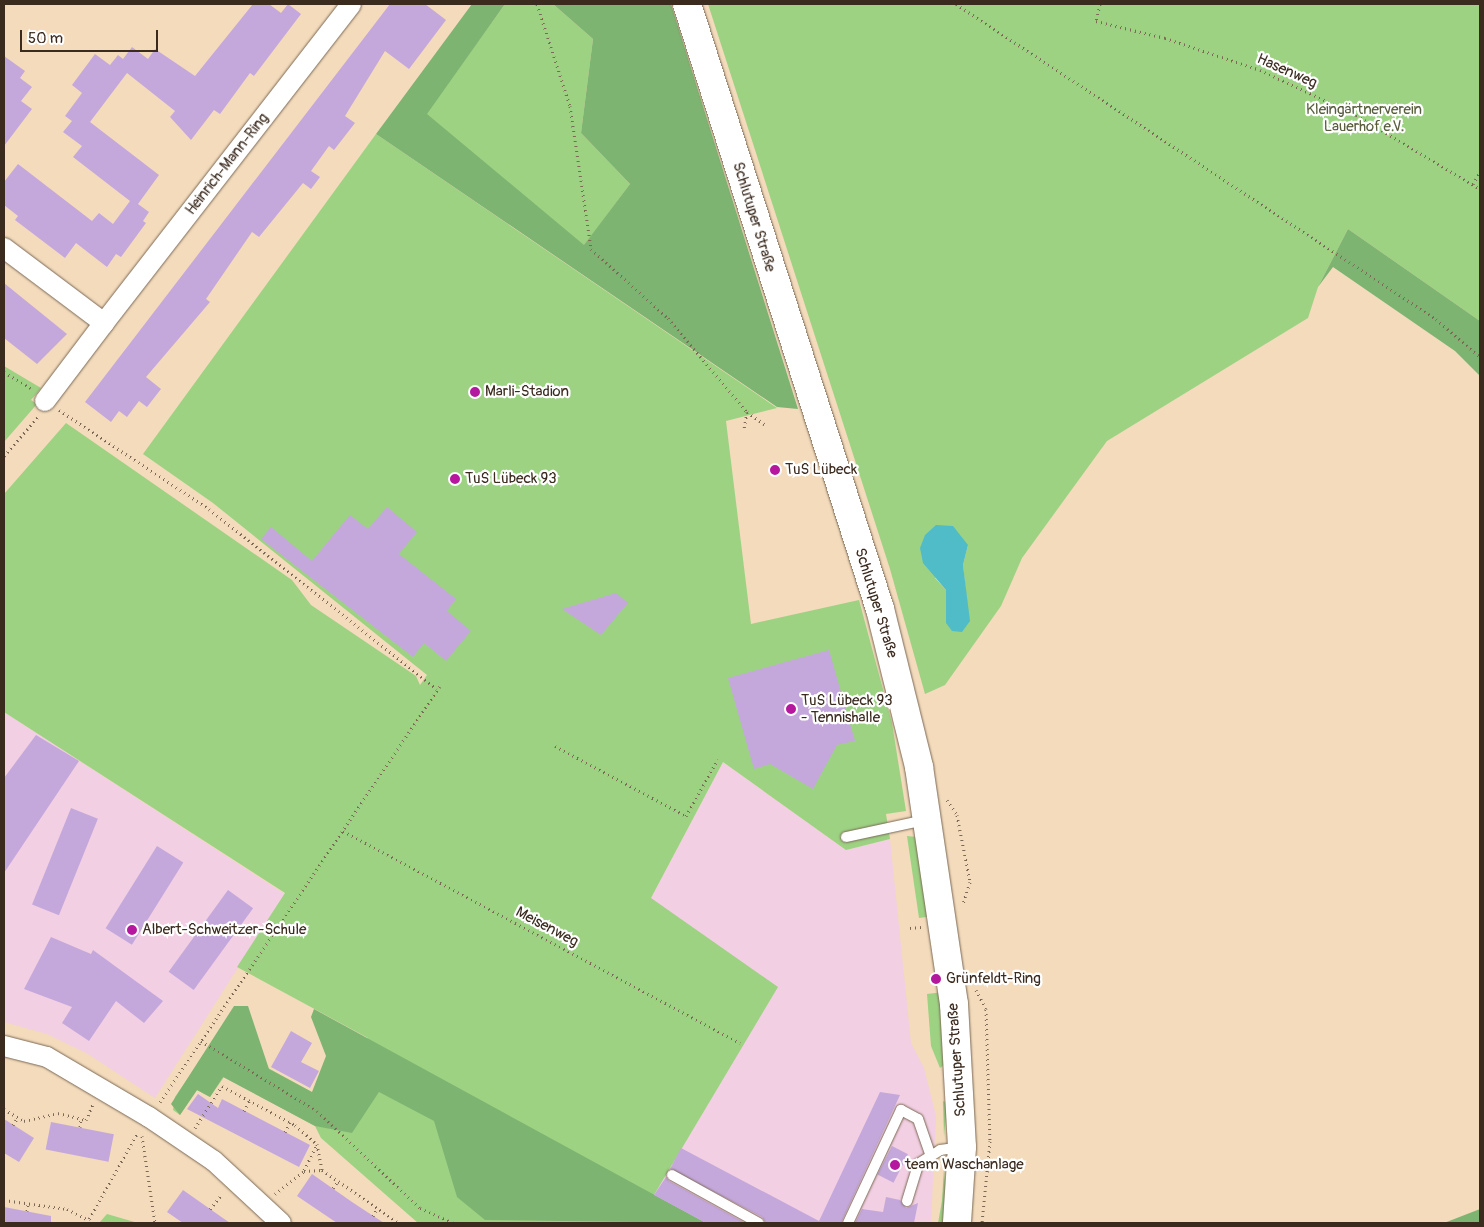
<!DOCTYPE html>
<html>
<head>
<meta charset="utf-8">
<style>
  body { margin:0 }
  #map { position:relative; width:1484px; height:1227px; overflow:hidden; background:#f3dbbc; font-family:Pangolin,sans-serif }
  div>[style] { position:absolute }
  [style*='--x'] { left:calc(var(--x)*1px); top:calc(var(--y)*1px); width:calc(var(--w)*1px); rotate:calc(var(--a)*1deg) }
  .built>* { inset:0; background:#f2cfe2 }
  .green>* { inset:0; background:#9dd283 }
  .forest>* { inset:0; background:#7eb471 }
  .water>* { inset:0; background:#4fbcc7 }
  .building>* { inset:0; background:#c4a8dc; transform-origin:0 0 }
  .path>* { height:3px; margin-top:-1.5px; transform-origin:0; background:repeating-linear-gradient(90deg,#7b6855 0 1px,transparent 0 5px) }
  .roads { filter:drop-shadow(0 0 1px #7b6855) drop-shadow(0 0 1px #7b6855) }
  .service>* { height:10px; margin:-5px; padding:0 5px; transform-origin:5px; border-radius:5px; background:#fff }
  .minor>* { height:20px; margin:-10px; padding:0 10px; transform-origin:10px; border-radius:10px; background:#fff }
  .secondary>* { height:28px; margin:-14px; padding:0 14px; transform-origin:14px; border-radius:14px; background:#fff }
  .dots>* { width:14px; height:14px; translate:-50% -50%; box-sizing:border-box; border:2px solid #fff; border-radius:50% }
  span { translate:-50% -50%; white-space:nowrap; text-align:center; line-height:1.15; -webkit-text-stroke:4.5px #fff; paint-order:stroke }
  .street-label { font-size:15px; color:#3b2a1e }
  .park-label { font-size:15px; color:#585c3c }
  .poi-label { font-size:15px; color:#3b2a1e }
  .left { translate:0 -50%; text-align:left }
  .frame { position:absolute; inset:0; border:5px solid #3b2a1e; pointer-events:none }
  .scale { position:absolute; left:20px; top:30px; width:138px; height:22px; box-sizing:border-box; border:2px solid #3b2a1e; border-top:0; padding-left:6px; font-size:15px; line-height:18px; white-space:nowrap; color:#3b2a1e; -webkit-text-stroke:4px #fff; paint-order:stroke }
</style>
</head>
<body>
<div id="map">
  <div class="built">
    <div style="clip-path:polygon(4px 712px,285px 894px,155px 1098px,88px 1054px,47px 1034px,4px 1022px)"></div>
    <div style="clip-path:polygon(723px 762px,846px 850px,890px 839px,911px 1043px,924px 1068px,936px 1116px,931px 1223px,706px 1223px,654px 1195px,681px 1148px,651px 898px)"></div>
  </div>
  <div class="green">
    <div style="clip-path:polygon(505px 4px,553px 4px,593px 39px,581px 133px,630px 184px,584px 246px,426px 114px)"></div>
    <div style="clip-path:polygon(evenodd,708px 4px,1480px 4px,1480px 321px,1348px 229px,1318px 287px,1308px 318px,1107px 441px,1022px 558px,1001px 606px,945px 685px,925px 694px,890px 569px,708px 4px,968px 545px,963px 565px,969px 621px,946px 623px,946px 590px,935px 578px,968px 545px)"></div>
    <div style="clip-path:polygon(376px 134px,777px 408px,726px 421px,751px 624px,859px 600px,892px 723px,906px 811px,886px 814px,890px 839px,846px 850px,723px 762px,651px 898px,778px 987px,654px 1195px,706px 1223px,418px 1223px,321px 1138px,315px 1126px,224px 1077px,210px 1097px,197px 1090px,180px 1115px,173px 1110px,175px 1097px,215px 1039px,330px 1102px,368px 1038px,237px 967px,285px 893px,4px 712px,4px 494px,66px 423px,292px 580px,311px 605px,416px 676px,420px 685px,427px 675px,213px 503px,143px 454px)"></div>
    <div style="clip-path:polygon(4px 366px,41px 388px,31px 400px,37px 404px,4px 442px)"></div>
    <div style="clip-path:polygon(907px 836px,917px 837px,934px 916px,919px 918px)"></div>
    <div style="clip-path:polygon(943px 992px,948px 1062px,940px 1068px,931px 1046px,927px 994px)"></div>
    <div style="clip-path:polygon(943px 1101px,947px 1103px,944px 1137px)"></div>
    <div style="clip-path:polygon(944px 1169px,948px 1223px,938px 1223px,942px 1201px)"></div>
    <div style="clip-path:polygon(107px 1214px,138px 1223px,99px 1223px)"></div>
  </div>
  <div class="forest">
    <div style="clip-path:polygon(472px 4px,505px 4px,427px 114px,584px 245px,630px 184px,581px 133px,593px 39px,553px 4px,671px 4px,798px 409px,777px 407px,376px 134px)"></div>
    <div style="clip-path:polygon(1348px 229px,1480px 321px,1480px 376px,1455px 351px,1333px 267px,1318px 287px)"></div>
    <div style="clip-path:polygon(234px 1006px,248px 1006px,269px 1069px,312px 1092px,326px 1056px,311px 1017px,314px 1009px,706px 1223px,485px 1220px,457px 1197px,434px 1121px,379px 1092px,352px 1133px,315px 1126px,223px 1077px,210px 1097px,197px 1090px,180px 1115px,171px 1104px)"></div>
    <div style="clip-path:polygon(1480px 1209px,1480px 1223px,1444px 1223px)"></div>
  </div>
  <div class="water">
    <div style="clip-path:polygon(936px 525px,953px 526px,968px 545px,963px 565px,970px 621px,962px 632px,952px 631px,946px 623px,946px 590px,923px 563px,920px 548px,925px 535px)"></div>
  </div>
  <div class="building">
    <div style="clip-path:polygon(253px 4px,269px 4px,281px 13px,288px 4px,301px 14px,254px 76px,250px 73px,220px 114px,214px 110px,191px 140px,170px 117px,175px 111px,127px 73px,90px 122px,159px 175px,138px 204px,149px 212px,143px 221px,146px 223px,121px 257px,116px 254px,107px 267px,76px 243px,65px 258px,15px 220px,18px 216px,4px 205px,4px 182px,18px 164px,92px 221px,99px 213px,113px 224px,130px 201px,73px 157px,82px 146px,63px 132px,72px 121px,65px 116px,82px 93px,72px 85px,95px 54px,110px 65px,118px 55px,123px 59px,132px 47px,148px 59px,155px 49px,195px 76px)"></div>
    <div style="clip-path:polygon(390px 4px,425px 4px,446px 20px,409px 69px,385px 51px,345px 116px,355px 123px,334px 150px,329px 146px,311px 171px,320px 177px,311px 189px,303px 183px,259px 237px,252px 232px,206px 299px,210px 302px,146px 377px,161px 389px,147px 407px,139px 401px,127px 417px,119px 411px,111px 422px,85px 402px)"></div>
    <div style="clip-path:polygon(4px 56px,25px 71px,20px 78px,32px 87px,21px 101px,32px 109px,4px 146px)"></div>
    <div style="clip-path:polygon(4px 283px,67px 334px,37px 364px,4px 338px)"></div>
    <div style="clip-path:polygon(387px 507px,417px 532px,399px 554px,456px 599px,447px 611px,471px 631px,446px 661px,424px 643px,413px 657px,261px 539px,271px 527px,312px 561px,350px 515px,368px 529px)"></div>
    <div style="clip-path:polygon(616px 593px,628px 603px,601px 635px,562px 609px)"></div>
    <div style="clip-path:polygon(829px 650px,855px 741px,837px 745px,813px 789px,770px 764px,754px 769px,728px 678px)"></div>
    <div style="clip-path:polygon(36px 735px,79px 761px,4px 873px,4px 778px)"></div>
    <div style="left:71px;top:808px;width:29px;height:104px;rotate:22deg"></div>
    <div style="left:157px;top:846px;width:31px;height:97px;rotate:32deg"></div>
    <div style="left:228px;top:890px;width:31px;height:101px;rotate:36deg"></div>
    <div style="clip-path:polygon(51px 937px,91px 954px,93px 950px,163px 1001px,144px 1023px,116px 1001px,89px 1041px,62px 1023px,72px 1007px,24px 989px)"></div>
    <div style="clip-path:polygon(291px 1031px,312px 1043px,301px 1062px,319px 1071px,310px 1088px,271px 1067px)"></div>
    <div style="clip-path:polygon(880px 1092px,900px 1095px,841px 1223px,766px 1223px,762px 1217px,670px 1169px,681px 1148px,819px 1221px)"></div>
    <div style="clip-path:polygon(198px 1094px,218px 1108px,222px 1099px,310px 1145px,299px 1167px,187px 1109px)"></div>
    <div style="clip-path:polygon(4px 1119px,34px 1138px,19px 1162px,4px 1153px)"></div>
    <div style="left:51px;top:1122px;width:64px;height:28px;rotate:11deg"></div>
    <div style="left:892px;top:1146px;width:18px;height:32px;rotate:27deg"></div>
    <div style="clip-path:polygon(312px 1174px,352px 1202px,384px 1223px,337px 1223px,297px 1196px)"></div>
    <div style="clip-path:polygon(666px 1177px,669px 1181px,745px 1223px,706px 1223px,654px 1195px)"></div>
    <div style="clip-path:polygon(183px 1190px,210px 1209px,230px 1223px,183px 1223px,167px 1212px)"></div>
    <div style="clip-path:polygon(886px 1197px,900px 1200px,906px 1208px,918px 1203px,914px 1223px,855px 1223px,862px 1209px,883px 1212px)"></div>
    <div style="clip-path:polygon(4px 1207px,51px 1216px,51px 1223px,4px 1223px)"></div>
  </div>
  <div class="path">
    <div style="--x:537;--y:4;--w:107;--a:72.1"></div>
    <div style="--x:570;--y:106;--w:145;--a:81.6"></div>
    <div style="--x:591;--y:249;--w:103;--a:41.9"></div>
    <div style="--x:668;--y:318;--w:123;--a:50"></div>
    <div style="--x:747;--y:412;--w:17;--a:100"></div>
    <div style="--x:956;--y:4;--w:574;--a:33.27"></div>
    <div style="--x:1436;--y:319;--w:58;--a:40.8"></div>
    <div style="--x:1100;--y:4;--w:17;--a:103"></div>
    <div style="--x:1096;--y:21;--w:71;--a:13.8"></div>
    <div style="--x:1165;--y:38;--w:100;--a:18.6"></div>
    <div style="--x:1260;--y:70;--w:106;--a:25.1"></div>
    <div style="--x:1356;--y:115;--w:144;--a:30.8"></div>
    <div style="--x:1473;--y:184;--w:14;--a:-60"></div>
    <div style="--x:4;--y:372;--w:31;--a:31"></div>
    <div style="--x:59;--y:410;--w:180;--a:33.4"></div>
    <div style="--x:209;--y:509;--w:290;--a:38.3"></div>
    <div style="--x:747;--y:412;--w:24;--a:35"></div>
    <div style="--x:4;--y:456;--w:52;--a:-48.9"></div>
    <div style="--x:555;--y:746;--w:149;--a:28.1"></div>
    <div style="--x:686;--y:816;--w:65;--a:-60.7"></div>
    <div style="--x:947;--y:800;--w:18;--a:56"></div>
    <div style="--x:957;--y:815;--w:68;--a:79"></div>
    <div style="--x:970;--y:882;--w:22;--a:108"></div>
    <div style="--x:343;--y:831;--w:450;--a:28.1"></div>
    <div style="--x:910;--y:928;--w:11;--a:-5"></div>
    <div style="--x:976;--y:990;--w:21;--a:62"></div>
    <div style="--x:986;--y:1009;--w:132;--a:88.3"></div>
    <div style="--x:990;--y:1141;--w:82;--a:95.6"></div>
    <div style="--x:201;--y:1041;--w:135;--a:31.1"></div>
    <div style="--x:317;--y:1111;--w:141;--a:43.3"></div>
    <div style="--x:420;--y:1208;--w:36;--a:24"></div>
    <div style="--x:160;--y:1102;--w:501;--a:-56.06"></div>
    <div style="--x:4;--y:1109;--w:23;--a:31"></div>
    <div style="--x:24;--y:1121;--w:35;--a:-13"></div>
    <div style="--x:58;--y:1113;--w:29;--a:14"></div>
    <div style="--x:86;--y:1120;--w:17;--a:-66"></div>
    <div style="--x:244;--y:1111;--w:13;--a:-63"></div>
    <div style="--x:13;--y:1125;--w:9;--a:-58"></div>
    <div style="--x:80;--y:1127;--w:9;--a:-84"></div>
    <div style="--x:195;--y:1128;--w:50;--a:-57.3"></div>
    <div style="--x:222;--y:1086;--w:83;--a:28.1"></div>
    <div style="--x:295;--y:1125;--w:29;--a:41"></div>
    <div style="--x:317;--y:1144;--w:26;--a:79"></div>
    <div style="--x:285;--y:1132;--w:11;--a:-63"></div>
    <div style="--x:142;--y:1136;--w:88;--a:81.5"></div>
    <div style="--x:304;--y:1170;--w:29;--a:-63"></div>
    <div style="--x:333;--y:1188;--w:9;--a:-54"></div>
    <div style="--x:275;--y:1194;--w:37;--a:-38"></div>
    <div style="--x:304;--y:1171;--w:18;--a:-3"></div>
    <div style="--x:322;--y:1170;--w:93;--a:34.5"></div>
    <div style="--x:4;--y:1200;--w:64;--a:8.1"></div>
    <div style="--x:67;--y:1209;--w:25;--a:27"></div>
    <div style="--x:210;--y:1209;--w:19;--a:-51"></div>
    <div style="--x:27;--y:1211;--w:8;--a:-83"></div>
    <div style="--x:373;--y:1216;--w:9;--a:-63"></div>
    <div style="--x:87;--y:1223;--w:104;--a:-60.7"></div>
  </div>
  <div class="roads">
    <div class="service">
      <div style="--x:846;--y:837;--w:81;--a:-12.1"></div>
      <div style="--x:672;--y:1175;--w:99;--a:28.9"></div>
      <div style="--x:907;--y:1201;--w:39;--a:-73"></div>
      <div style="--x:918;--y:1164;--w:26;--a:-32"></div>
      <div style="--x:940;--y:1150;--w:21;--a:-8"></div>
      <div style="--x:848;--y:1223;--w:125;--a:-64.9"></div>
      <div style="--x:901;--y:1110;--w:19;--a:28"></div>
      <div style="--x:918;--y:1119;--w:37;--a:71"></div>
    </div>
    <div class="minor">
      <div style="--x:4;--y:248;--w:125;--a:36.9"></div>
      <div style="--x:104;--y:323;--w:403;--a:-52.2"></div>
      <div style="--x:45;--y:401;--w:98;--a:-52.9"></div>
      <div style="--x:4;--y:1046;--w:44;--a:14.3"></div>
      <div style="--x:47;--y:1057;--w:118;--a:30.5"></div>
      <div style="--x:149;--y:1117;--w:78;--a:34.1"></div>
      <div style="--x:214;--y:1161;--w:91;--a:42.8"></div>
    </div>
    <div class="secondary">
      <div style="--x:687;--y:4;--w:635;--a:72.31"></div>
      <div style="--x:880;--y:609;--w:163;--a:76.1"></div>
      <div style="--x:919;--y:767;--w:240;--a:81.6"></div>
      <div style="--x:954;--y:1004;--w:143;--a:86.8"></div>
      <div style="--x:962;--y:1147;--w:76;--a:93.8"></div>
    </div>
  </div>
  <div class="dots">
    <div style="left:475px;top:392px;background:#b5179e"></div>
    <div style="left:775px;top:470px;background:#b5179e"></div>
    <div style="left:455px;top:479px;background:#b5179e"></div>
    <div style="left:791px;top:709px;background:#b5179e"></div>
    <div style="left:132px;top:930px;background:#b5179e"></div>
    <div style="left:936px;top:979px;background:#b5179e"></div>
    <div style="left:895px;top:1165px;background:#b5179e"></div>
  </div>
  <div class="street-label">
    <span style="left:1287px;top:71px;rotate:24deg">Hasenweg</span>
    <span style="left:227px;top:164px;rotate:-52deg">Heinrich-Mann-Ring</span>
    <span style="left:754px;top:217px;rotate:73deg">Schlutuper Straße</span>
    <span style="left:876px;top:603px;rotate:73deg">Schlutuper Straße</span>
    <span style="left:547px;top:927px;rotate:28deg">Meisenweg</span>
    <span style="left:957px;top:1060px;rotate:-94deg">Schlutuper Straße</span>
  </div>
  <div class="park-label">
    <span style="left:1364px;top:118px">Kleingärtnerverein<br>Lauerhof e.V.</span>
  </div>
  <div class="poi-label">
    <span class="left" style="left:485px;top:392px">Marli-Stadion</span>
    <span class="left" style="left:785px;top:470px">TuS Lübeck</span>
    <span class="left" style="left:465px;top:479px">TuS Lübeck 93</span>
    <span class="left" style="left:801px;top:709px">TuS Lübeck 93<br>- Tennishalle</span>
    <span class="left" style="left:142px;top:930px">Albert-Schweitzer-Schule</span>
    <span class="left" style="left:946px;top:979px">Grünfeldt-Ring</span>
    <span class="left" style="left:905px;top:1165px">team Waschanlage</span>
  </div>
  <div class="frame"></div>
  <div class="scale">50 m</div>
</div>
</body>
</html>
